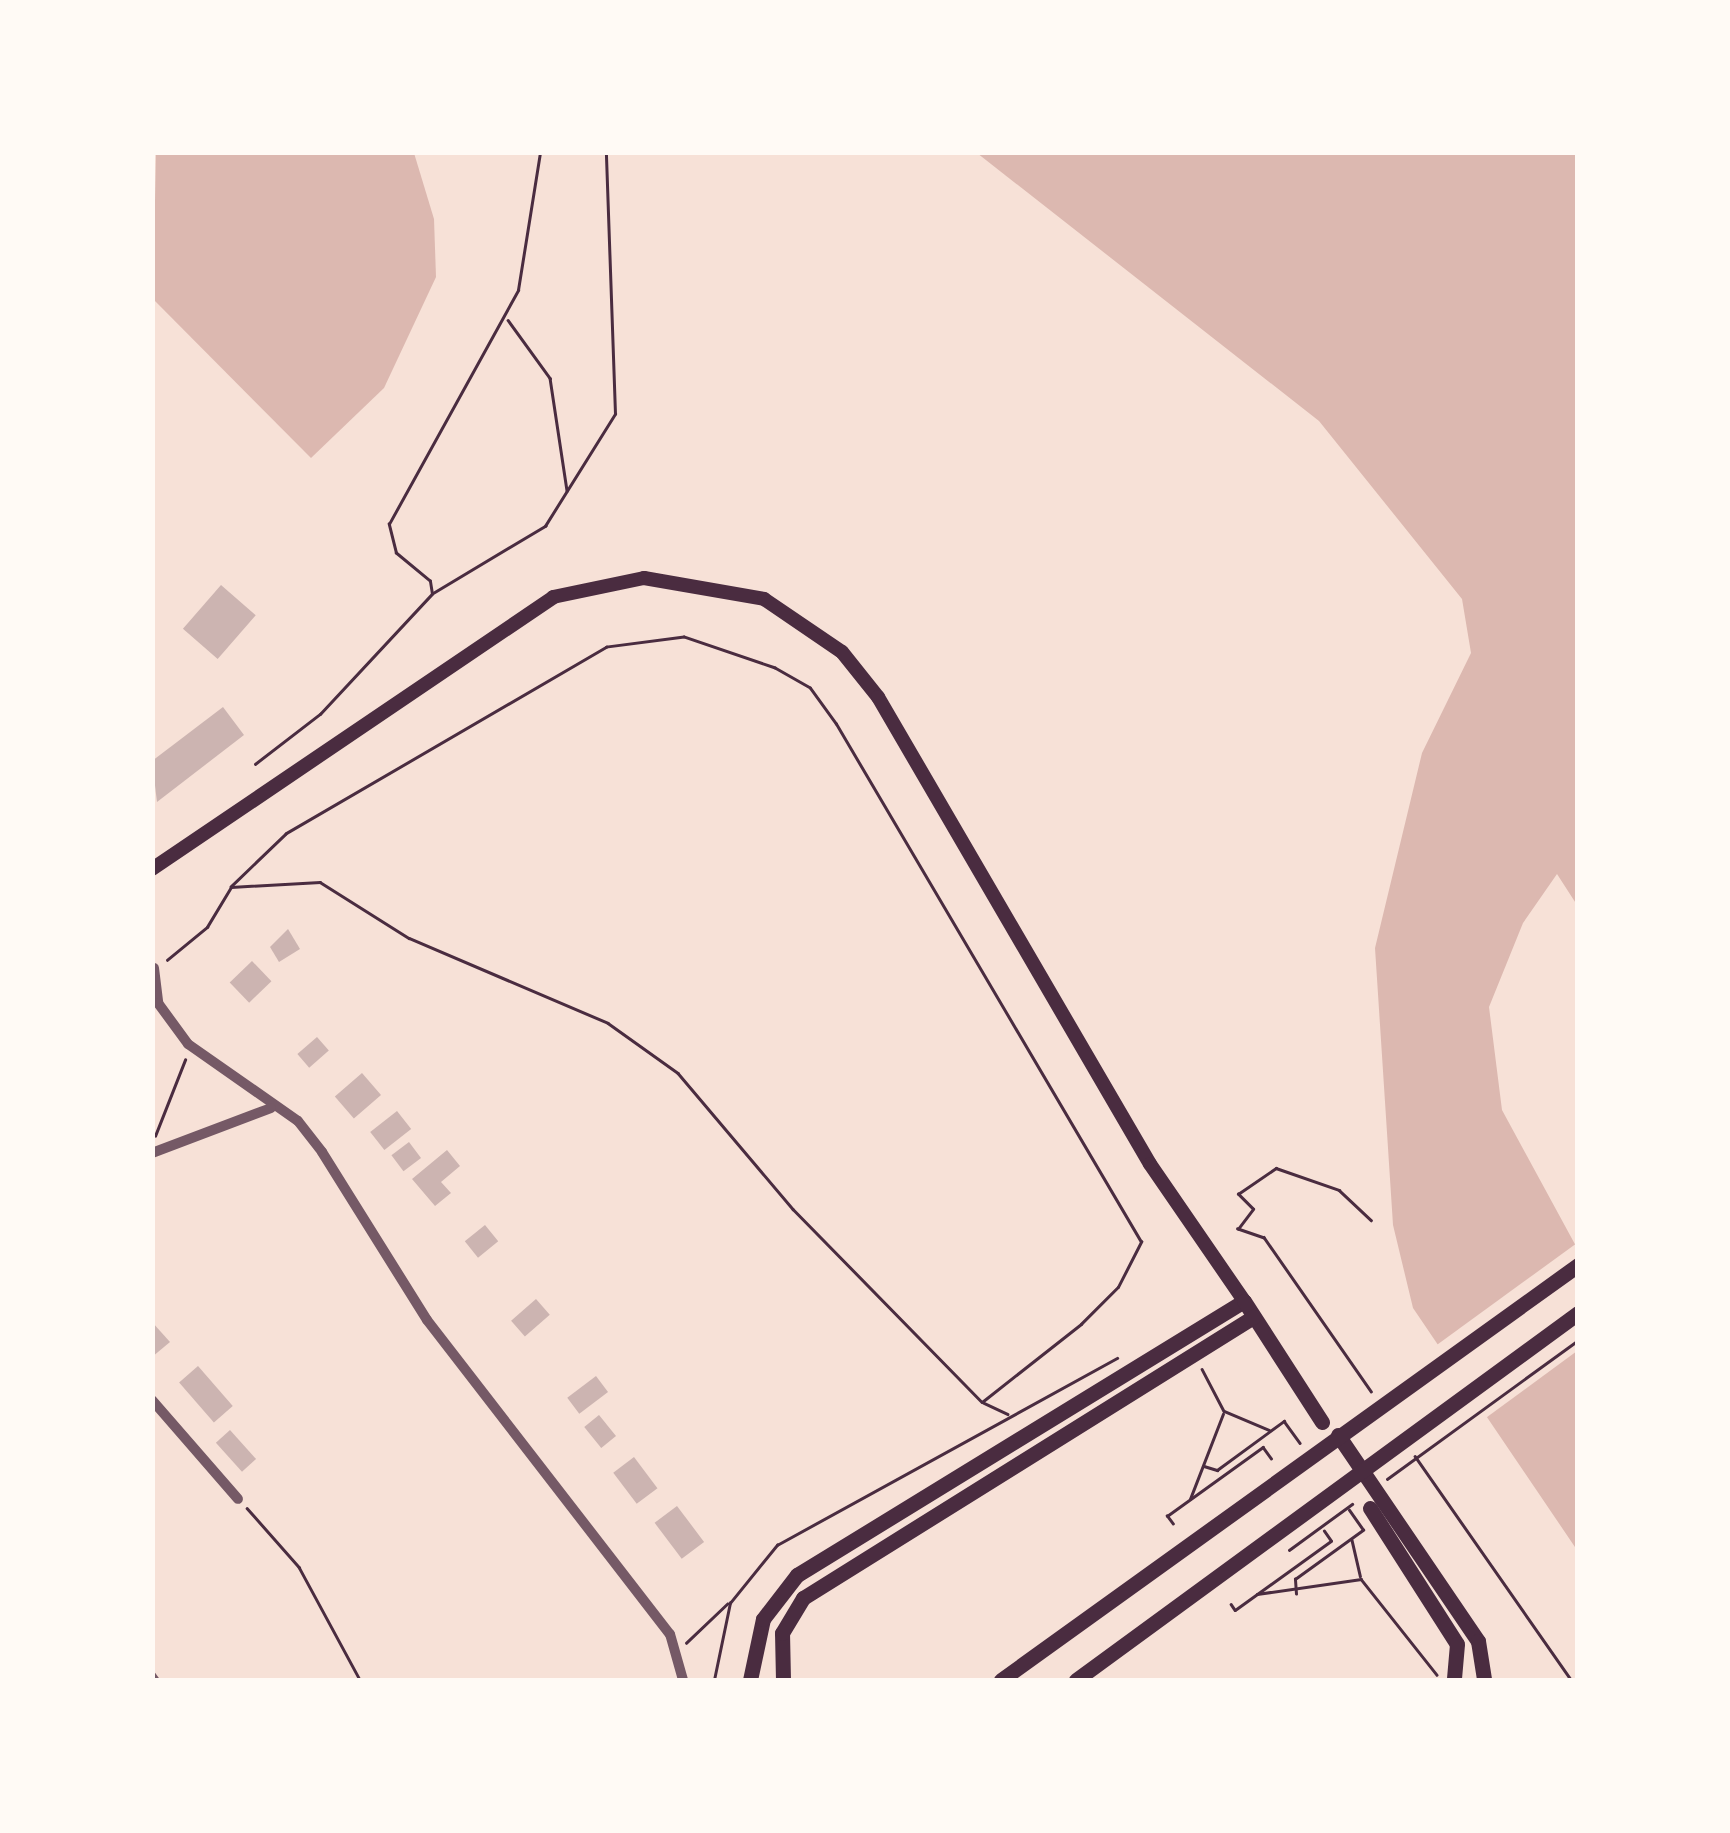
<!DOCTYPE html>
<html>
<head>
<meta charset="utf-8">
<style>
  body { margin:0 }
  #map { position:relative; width:1730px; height:1833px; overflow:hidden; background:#f7e1d7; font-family:Commissioner,sans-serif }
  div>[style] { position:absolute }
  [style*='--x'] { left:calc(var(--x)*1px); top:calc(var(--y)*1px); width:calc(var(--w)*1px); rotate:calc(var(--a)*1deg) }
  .water>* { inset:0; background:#dcb8b0 }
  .pier>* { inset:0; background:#f7e1d7 }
  .building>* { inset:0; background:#ccb4b1; transform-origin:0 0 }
  .path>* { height:2.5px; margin:-1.25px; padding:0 1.25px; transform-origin:1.25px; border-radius:1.25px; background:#4a2c40 }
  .service>* { height:5px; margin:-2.5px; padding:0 2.5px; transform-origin:2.5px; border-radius:2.5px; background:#755966 }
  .minor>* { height:10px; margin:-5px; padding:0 5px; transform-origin:5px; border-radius:5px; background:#755966 }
  .secondary>* { height:14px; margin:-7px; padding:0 7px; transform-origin:7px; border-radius:7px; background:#4a2c40 }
  .primary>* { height:15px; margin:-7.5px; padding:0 7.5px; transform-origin:7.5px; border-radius:7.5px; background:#4a2c40 }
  span { translate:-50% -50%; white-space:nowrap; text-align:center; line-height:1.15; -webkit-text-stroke:8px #fffaf5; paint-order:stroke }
  .frame { position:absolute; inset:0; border:155px solid #fffaf5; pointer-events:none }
</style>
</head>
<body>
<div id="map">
  <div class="water">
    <div style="clip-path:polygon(156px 153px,414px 153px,434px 219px,436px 277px,384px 388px,311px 458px,153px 299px)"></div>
    <div style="clip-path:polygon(977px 153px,1577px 153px,1577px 905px,1557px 874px,1523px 923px,1489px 1007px,1502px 1110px,1577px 1248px,1577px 1550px,1413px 1308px,1393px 1225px,1375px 948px,1422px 753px,1471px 653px,1462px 599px,1319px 421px)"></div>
  </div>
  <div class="pier">
    <div style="clip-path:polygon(1577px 1243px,1577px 1351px,1483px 1420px,1434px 1347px)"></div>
  </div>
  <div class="building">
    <div style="left:221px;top:585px;width:46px;height:58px;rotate:41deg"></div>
    <div style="clip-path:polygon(223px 707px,244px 735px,157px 802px,152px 761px)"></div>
    <div style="clip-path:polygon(288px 929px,300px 949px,279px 962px,270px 947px)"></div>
    <div style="left:252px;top:961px;width:28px;height:31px;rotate:46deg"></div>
    <div style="left:317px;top:1037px;width:18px;height:26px;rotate:49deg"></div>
    <div style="left:362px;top:1073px;width:29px;height:36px;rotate:49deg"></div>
    <div style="left:397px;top:1111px;width:23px;height:34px;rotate:52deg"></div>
    <div style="left:409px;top:1142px;width:20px;height:22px;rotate:53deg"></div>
    <div style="clip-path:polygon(447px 1150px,460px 1166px,441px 1182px,451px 1193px,435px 1206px,412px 1179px)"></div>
    <div style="left:485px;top:1225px;width:21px;height:26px;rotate:51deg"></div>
    <div style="left:536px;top:1299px;width:21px;height:33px;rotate:49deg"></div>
    <div style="clip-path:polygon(152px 1322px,170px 1342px,152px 1357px)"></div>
    <div style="left:198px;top:1366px;width:53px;height:25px;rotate:49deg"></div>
    <div style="left:596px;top:1376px;width:20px;height:36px;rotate:53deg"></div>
    <div style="left:599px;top:1415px;width:27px;height:19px;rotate:51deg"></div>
    <div style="left:230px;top:1430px;width:39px;height:19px;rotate:48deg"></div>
    <div style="left:634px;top:1457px;width:39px;height:26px;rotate:53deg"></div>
    <div style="left:677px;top:1506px;width:45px;height:28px;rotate:53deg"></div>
  </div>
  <div class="path">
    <div style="--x:508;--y:320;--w:72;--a:54.1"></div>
    <div style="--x:550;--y:378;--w:114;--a:81.4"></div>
    <div style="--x:433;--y:593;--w:131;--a:-30.9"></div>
    <div style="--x:545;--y:526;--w:132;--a:-58"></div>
    <div style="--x:615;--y:414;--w:262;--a:-92"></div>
    <div style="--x:255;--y:764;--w:82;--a:-37.6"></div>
    <div style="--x:320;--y:714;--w:164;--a:-47"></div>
    <div style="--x:432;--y:594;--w:13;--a:-99"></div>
    <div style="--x:430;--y:581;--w:44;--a:-140.5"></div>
    <div style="--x:396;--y:553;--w:30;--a:-104"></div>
    <div style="--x:389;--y:524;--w:267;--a:-61.1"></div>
    <div style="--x:518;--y:290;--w:140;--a:-80.9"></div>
    <div style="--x:167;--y:960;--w:52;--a:-39.5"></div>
    <div style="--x:207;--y:927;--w:47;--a:-59"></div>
    <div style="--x:231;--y:887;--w:89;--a:-3.2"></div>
    <div style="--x:320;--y:882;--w:105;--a:32.2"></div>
    <div style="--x:409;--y:938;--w:216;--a:23.1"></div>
    <div style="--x:608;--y:1023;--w:86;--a:35.5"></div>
    <div style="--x:678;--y:1073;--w:178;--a:49.8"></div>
    <div style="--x:793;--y:1209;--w:270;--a:45.6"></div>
    <div style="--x:982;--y:1402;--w:126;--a:-38.2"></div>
    <div style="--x:1081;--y:1324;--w:52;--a:-45"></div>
    <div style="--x:1118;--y:1287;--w:51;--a:-62.9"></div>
    <div style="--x:1141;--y:1242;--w:601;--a:-120.49"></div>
    <div style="--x:836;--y:724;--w:44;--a:-125.8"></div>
    <div style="--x:810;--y:688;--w:40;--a:-150.3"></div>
    <div style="--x:775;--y:668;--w:96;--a:-161.2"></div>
    <div style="--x:684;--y:637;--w:78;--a:172.6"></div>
    <div style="--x:607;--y:647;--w:371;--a:149.8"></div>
    <div style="--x:286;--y:834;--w:76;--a:136.1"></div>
    <div style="--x:155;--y:1136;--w:82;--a:-68.5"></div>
    <div style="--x:1202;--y:1369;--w:47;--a:62.4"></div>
    <div style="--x:1224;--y:1411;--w:49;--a:22.9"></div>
    <div style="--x:1371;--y:1392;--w:188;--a:-124.8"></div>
    <div style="--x:1264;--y:1238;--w:28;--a:-161"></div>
    <div style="--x:1238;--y:1229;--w:25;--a:-53"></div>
    <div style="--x:1253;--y:1209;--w:21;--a:-135"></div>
    <div style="--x:1238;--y:1194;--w:46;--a:-34.4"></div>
    <div style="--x:1276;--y:1168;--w:67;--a:19.2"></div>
    <div style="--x:1339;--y:1190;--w:44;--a:43.2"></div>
    <div style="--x:984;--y:1403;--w:26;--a:25"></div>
    <div style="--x:1415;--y:1456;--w:273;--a:55.1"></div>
    <div style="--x:1204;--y:1466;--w:14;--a:17"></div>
    <div style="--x:1217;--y:1470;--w:83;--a:-36.2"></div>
    <div style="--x:1284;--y:1421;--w:27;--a:54"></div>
    <div style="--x:1387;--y:1479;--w:236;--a:-36"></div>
    <div style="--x:1190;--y:1499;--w:91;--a:-68.8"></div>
    <div style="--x:247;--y:1508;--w:79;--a:48.6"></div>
    <div style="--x:299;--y:1567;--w:128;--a:61.6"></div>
    <div style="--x:1173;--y:1524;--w:10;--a:-127"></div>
    <div style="--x:1167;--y:1516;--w:118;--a:-35.7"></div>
    <div style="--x:1263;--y:1447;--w:14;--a:54"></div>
    <div style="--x:1352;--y:1540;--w:37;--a:77"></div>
    <div style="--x:1289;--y:1550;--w:78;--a:-36.1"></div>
    <div style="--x:1257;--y:1594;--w:105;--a:-8.2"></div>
    <div style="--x:1361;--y:1579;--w:122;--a:51.6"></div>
    <div style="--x:1296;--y:1594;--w:15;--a:-94"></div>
    <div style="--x:1295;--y:1579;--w:84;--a:-35.8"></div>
    <div style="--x:1363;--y:1530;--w:24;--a:-125"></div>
    <div style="--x:1231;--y:1604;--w:7;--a:56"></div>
    <div style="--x:1235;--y:1610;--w:118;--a:-35.7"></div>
    <div style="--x:1331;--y:1541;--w:12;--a:-125"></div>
    <div style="--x:686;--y:1643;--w:57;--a:-43.6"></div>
    <div style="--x:714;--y:1680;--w:79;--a:-78.3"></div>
    <div style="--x:730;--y:1603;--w:75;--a:-51"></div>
    <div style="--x:777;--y:1545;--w:388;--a:-28.8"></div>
  </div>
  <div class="service">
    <div style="--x:152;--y:1673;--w:9;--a:54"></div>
  </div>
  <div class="minor">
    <div style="--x:154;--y:968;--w:35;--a:83"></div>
    <div style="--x:158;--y:1003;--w:51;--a:53.8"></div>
    <div style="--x:188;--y:1044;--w:134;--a:35"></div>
    <div style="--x:298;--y:1121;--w:39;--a:52"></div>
    <div style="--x:322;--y:1152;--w:198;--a:58"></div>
    <div style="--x:427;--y:1320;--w:397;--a:52.3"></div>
    <div style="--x:670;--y:1634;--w:48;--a:74.2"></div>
    <div style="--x:152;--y:1153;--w:127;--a:-20.7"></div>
    <div style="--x:152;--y:1400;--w:131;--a:49"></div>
  </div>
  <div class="secondary">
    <div style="--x:152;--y:869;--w:485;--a:-34.1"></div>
    <div style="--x:553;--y:597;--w:93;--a:-11.8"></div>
    <div style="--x:644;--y:578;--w:122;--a:9.9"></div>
    <div style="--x:764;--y:599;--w:94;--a:34.2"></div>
    <div style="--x:842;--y:652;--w:58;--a:51.3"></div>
    <div style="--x:878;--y:697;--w:540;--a:59.78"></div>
    <div style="--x:1150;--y:1164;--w:166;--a:55.5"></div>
  </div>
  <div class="primary">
    <div style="--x:1338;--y:1435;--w:249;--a:55.8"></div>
    <div style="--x:1478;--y:1641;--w:39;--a:81"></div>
    <div style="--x:1370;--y:1508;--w:161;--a:57.4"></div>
    <div style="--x:1457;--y:1644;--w:36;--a:95"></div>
    <div style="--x:750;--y:1680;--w:62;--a:-78"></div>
    <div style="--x:763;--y:1619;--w:56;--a:-52.3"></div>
    <div style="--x:797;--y:1575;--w:524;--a:-31.51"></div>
    <div style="--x:1244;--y:1301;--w:144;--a:57.2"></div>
    <div style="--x:783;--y:1680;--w:47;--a:-91.2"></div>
    <div style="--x:782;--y:1633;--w:41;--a:-59"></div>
    <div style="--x:803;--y:1598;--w:531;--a:-31.98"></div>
    <div style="--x:1001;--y:1680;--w:711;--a:-35.73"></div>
    <div style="--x:1076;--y:1680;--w:622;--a:-36.17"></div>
  </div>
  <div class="frame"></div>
</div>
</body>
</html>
